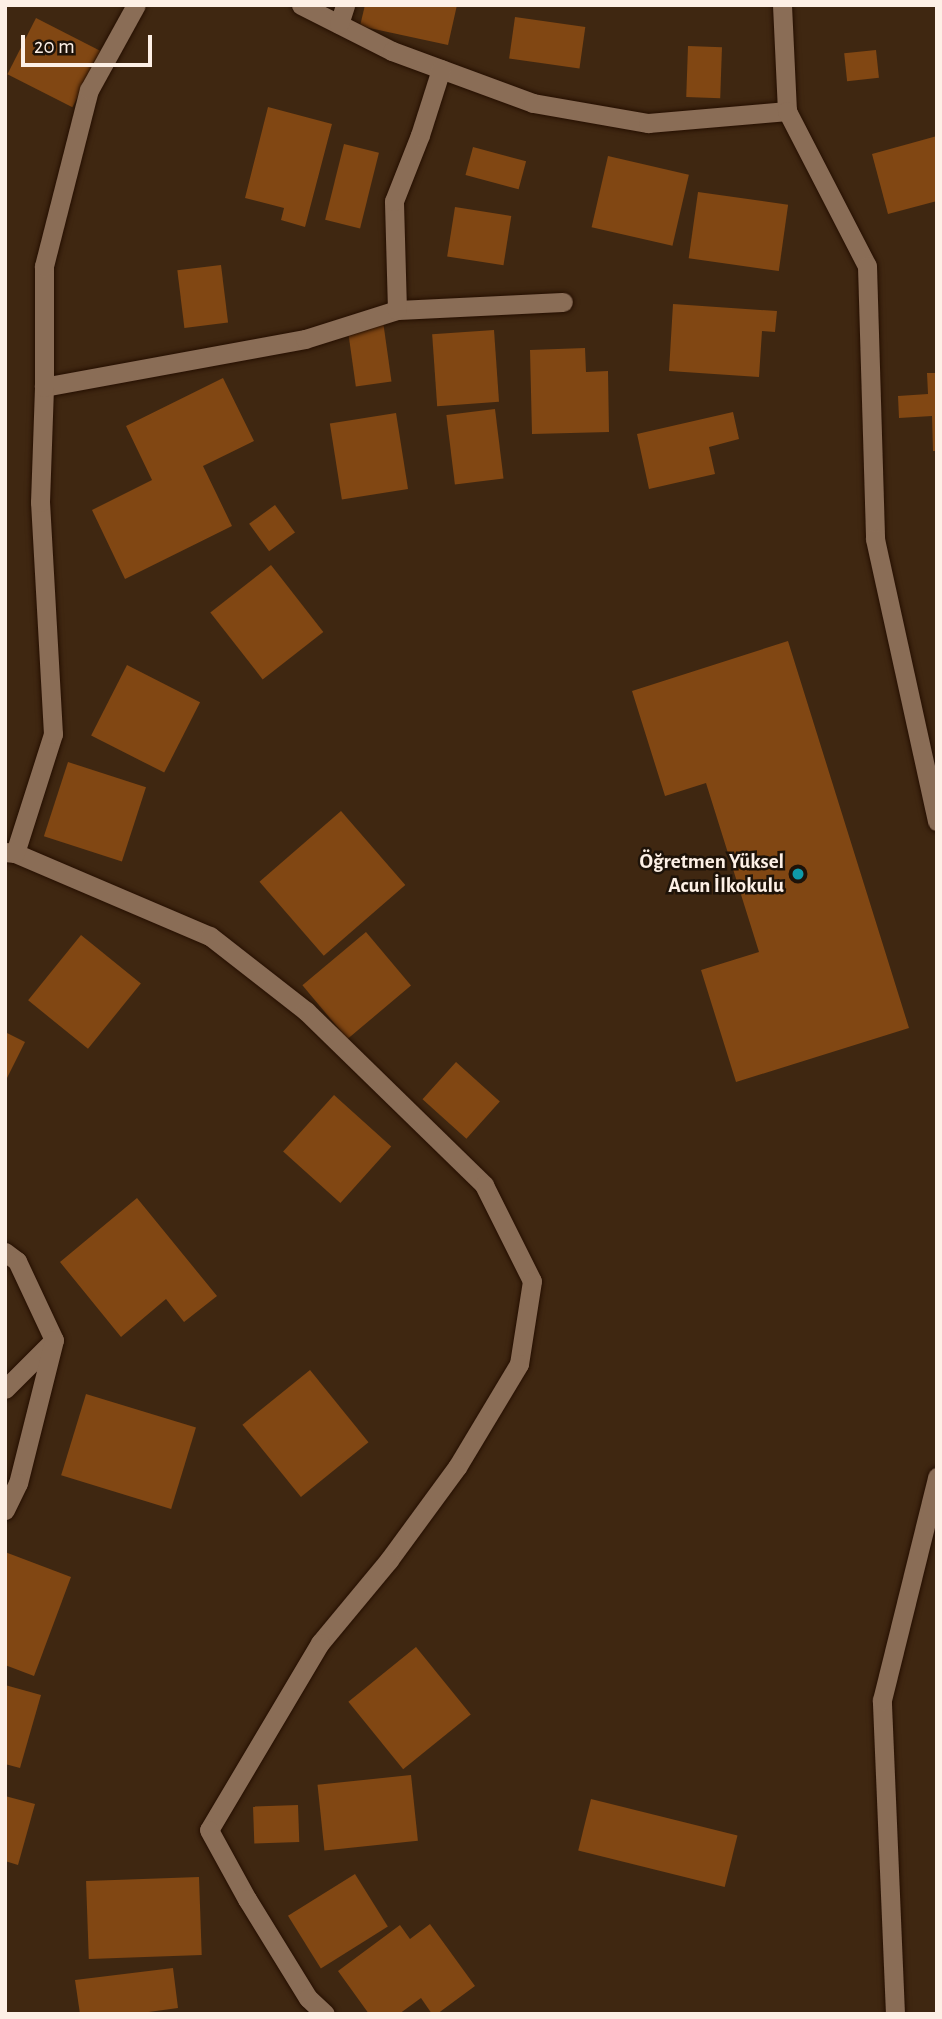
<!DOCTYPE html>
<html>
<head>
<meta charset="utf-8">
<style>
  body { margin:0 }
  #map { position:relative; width:942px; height:2019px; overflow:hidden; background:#3f2711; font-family:"Alegreya Sans",sans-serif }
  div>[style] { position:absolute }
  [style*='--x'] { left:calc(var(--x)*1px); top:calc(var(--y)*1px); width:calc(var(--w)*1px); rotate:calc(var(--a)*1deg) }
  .building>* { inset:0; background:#814713; transform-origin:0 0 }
  .roads { filter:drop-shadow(0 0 2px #250f00) drop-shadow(0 0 2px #250f00) }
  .service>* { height:19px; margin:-9.5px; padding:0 9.5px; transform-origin:9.5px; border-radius:9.5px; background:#8a6d56 }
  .minor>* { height:19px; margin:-9.5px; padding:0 9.5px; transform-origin:9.5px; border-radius:9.5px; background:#8a6d56 }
  .dots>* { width:19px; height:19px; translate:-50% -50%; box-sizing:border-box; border:4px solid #1e1309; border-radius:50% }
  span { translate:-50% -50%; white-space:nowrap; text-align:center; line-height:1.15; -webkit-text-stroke:5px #1e1309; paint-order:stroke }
  .poi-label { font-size:21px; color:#fdf0e6; font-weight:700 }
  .right { translate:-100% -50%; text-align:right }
  .frame { position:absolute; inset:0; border:7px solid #fdf0e6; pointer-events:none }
  .scale { position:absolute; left:21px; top:35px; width:131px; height:32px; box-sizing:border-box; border:4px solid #fdf0e6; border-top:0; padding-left:9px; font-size:21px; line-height:24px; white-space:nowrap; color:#fdf0e6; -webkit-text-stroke:5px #1e1309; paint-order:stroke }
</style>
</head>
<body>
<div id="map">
  <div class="building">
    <div style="clip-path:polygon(365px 5px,457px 5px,448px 45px,360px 26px)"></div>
    <div style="left:515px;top:17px;width:71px;height:42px;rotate:8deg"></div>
    <div style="left:36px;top:18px;width:73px;height:63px;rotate:27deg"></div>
    <div style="left:688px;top:46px;width:34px;height:51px;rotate:2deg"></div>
    <div style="left:876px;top:50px;width:28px;height:32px;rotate:84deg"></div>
    <div style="clip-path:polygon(268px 107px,332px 124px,305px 227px,281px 220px,284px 208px,245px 198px)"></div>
    <div style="clip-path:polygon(937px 136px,937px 201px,888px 214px,872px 154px)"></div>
    <div style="left:344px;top:144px;width:36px;height:78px;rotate:14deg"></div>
    <div style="left:473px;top:147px;width:55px;height:29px;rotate:15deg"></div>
    <div style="left:608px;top:156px;width:83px;height:73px;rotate:13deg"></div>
    <div style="left:698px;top:192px;width:91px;height:67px;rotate:8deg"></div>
    <div style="left:455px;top:207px;width:57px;height:50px;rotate:9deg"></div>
    <div style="left:221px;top:265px;width:58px;height:44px;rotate:83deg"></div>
    <div style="clip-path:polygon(673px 304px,777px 311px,775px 332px,762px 331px,759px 377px,669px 371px)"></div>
    <div style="left:383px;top:321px;width:61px;height:36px;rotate:82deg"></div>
    <div style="left:494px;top:330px;width:72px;height:62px;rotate:86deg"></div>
    <div style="clip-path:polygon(585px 348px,586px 372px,608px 371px,609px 432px,532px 434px,530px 350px)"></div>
    <div style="clip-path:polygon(927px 373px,937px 373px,937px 451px,933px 451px,932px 416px,899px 418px,898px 396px,928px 394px)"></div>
    <div style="clip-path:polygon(223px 378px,254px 441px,203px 466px,232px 526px,125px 579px,92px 510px,152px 480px,126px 426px)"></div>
    <div style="left:495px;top:409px;width:70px;height:49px;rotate:83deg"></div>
    <div style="clip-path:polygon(733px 412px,739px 439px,709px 447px,715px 474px,649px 489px,637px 434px)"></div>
    <div style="left:396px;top:413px;width:77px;height:67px;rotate:81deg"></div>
    <div style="left:275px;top:505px;width:34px;height:32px;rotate:54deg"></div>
    <div style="left:271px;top:565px;width:85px;height:77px;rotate:52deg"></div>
    <div style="clip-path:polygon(788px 641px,909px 1028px,736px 1082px,701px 970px,759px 952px,706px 783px,665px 796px,632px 691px)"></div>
    <div style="left:127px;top:665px;width:82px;height:79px;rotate:27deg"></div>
    <div style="left:68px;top:762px;width:82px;height:78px;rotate:18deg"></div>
    <div style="left:341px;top:811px;width:98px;height:108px;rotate:49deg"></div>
    <div style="left:366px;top:932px;width:70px;height:83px;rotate:50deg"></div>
    <div style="left:81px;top:935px;width:77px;height:84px;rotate:39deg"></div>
    <div style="clip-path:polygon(5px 1032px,25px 1042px,5px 1082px)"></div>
    <div style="left:456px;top:1062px;width:59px;height:50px;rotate:42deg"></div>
    <div style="left:334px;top:1095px;width:77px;height:76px;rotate:42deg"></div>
    <div style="clip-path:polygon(137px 1198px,217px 1296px,184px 1322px,166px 1299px,121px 1337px,60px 1262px)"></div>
    <div style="left:310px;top:1370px;width:93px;height:87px;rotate:51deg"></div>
    <div style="left:86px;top:1394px;width:115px;height:85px;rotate:17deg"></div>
    <div style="clip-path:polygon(5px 1552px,71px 1577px,34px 1676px,5px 1665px)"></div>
    <div style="left:416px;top:1647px;width:87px;height:87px;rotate:51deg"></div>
    <div style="clip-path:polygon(5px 1685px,41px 1695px,20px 1768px,5px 1764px)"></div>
    <div style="left:411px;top:1775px;width:66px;height:94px;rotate:84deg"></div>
    <div style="clip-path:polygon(5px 1796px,35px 1804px,18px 1865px,5px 1861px)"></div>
    <div style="left:591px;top:1799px;width:151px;height:53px;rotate:14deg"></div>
    <div style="left:298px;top:1805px;width:37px;height:45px;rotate:88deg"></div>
    <div style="left:355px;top:1874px;width:62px;height:79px;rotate:58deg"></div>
    <div style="left:199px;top:1877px;width:78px;height:113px;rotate:88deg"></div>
    <div style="clip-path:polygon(430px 1924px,475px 1986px,437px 2014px,432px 2014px,421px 1998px,399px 2014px,369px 2014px,338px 1971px,400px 1925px,410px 1939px)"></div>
    <div style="clip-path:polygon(173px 1968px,178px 2008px,134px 2014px,80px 2014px,75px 1980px)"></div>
  </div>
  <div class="roads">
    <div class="service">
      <div style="--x:5;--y:1389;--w:69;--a:-45"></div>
    </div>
    <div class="minor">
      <div style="--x:301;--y:5;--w:102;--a:26.8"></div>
      <div style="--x:392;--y:51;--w:150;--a:20.2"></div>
      <div style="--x:533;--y:103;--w:117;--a:9.9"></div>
      <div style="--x:648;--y:123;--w:140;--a:-4.9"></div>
      <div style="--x:782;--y:5;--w:106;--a:87.3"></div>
      <div style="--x:787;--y:111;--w:174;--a:62.7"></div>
      <div style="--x:867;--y:266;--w:273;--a:88.3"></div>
      <div style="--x:875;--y:539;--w:289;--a:77.6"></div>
      <div style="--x:339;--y:24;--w:20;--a:-72"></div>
      <div style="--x:397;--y:310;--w:166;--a:-2.8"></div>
      <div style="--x:44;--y:387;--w:265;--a:-10.4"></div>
      <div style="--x:305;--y:339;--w:96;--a:-17.5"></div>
      <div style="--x:397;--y:310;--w:109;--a:-91.6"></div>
      <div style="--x:394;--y:201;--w:71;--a:-68.5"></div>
      <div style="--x:420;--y:135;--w:69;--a:-72.3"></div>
      <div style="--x:5;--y:852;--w:10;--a:6"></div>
      <div style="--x:15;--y:853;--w:212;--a:23.1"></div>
      <div style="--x:210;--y:936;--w:122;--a:38"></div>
      <div style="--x:306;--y:1011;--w:249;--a:44.3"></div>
      <div style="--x:484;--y:1185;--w:107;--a:63.4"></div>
      <div style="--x:532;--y:1281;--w:84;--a:98.9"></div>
      <div style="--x:519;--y:1364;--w:120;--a:121"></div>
      <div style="--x:457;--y:1467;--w:115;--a:126.2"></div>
      <div style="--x:389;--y:1560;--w:108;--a:129.7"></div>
      <div style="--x:320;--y:1643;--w:217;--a:120.7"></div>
      <div style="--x:209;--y:1830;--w:79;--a:61.2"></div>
      <div style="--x:247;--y:1899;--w:116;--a:58.4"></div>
      <div style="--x:308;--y:1998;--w:23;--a:43"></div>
      <div style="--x:15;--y:853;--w:125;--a:-72.3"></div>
      <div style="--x:53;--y:734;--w:232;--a:-93.2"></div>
      <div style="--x:40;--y:502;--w:115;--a:-88"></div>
      <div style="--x:44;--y:387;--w:121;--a:-90"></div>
      <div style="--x:44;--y:266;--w:182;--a:-75.7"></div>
      <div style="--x:89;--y:90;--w:97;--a:-61.1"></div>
      <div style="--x:5;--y:1252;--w:15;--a:37"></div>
      <div style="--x:17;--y:1261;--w:87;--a:64.9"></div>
      <div style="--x:54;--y:1340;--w:147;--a:104.1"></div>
      <div style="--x:18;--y:1483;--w:30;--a:116"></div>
      <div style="--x:895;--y:2014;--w:314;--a:-92.4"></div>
      <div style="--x:882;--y:1700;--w:230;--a:-76.1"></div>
    </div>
  </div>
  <div class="dots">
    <div style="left:798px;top:874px;background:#0f9aa8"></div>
  </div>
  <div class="poi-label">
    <span class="right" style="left:784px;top:874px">Öğretmen Yüksel<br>Acun İlkokulu</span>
  </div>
  <div class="frame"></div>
  <div class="scale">20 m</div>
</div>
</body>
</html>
